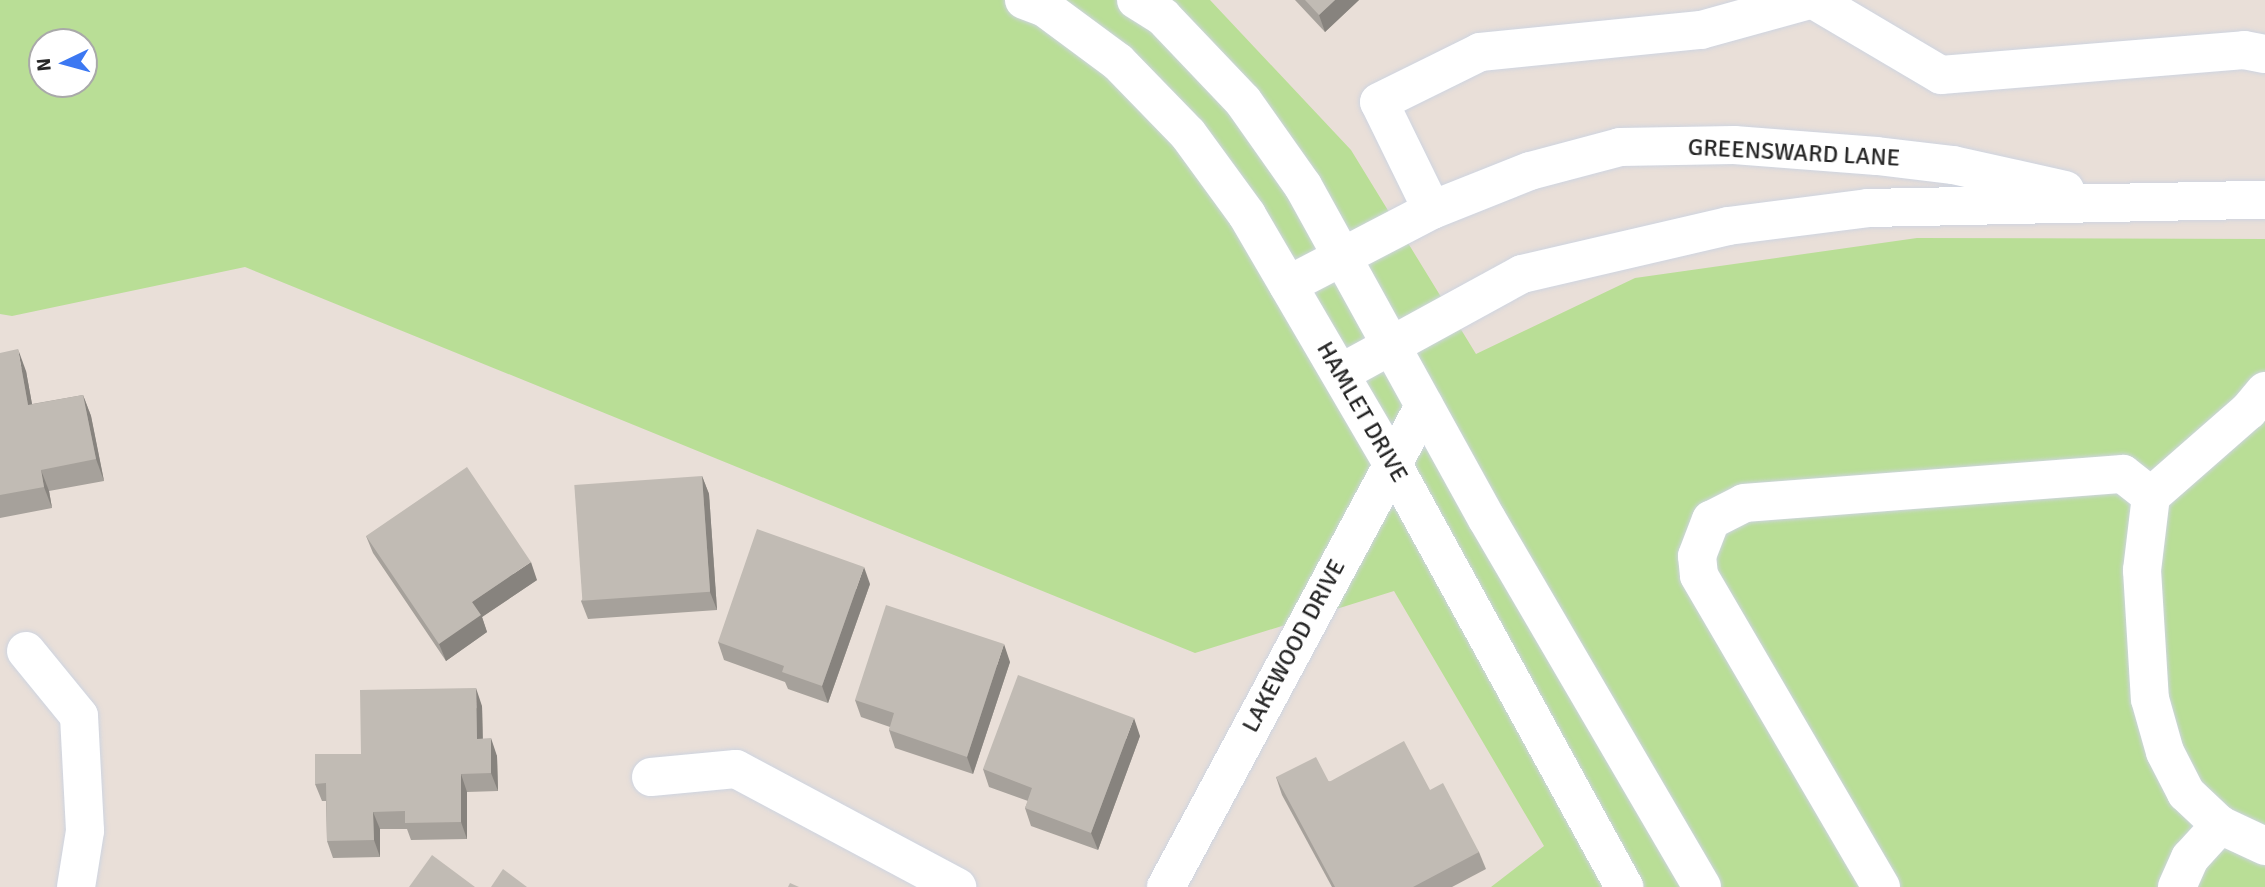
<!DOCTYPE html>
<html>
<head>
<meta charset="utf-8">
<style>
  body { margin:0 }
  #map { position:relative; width:2265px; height:887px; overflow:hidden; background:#e9dfd8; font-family:Signika,sans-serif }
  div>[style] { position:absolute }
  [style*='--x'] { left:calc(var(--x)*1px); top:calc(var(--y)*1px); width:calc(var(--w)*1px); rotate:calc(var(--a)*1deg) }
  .green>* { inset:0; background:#b9de96 }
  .roads { filter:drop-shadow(0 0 2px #ced4e0) drop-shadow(0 0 2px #ced4e0) }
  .minor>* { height:38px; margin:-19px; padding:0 19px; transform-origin:19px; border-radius:19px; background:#fff }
  .wall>* { inset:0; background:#a6a19b }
  .shaded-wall>* { inset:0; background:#87837e }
  .building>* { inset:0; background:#c1bbb4; transform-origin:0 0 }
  span { translate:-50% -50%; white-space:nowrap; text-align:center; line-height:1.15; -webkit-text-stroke:6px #fff; paint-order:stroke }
  .street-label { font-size:24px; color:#272727 }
  .north { position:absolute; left:28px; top:28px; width:70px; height:70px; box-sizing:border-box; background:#fff; border:2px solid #a9a9a9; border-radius:50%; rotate:265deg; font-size:19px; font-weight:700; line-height:28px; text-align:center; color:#272727 }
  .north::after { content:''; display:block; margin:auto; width:24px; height:32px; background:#3c78f2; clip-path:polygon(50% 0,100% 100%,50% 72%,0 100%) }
</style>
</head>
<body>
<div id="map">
  <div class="green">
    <div style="clip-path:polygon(evenodd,0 0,1210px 0,1351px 150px,1476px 354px,1635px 278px,1917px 238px,2265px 239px,2265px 887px,1491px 887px,1544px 846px,1394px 591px,1195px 653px,245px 267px,12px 316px,0 314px,0 0,42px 42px,84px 42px,84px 84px,42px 84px,42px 42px)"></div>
  </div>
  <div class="roads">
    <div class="minor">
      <div style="--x:1024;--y:0;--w:22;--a:21"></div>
      <div style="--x:1045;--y:8;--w:91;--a:36.5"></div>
      <div style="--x:1118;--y:62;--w:100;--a:45.8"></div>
      <div style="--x:1188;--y:134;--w:100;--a:53.9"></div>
      <div style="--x:1247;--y:215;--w:285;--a:59.7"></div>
      <div style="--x:1391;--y:461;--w:486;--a:61.3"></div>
      <div style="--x:1136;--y:0;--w:32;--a:32"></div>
      <div style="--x:1163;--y:17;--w:116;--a:46.4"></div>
      <div style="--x:1243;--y:101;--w:104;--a:54.8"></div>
      <div style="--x:1303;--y:186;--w:380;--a:61.1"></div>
      <div style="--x:1487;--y:519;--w:426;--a:59.7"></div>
      <div style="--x:1814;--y:0;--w:147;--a:30.6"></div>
      <div style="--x:1941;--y:75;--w:304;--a:-4.7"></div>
      <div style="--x:2244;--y:50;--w:21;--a:11"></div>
      <div style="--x:1432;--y:210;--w:120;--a:-116.1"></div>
      <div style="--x:1379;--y:102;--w:113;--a:-26.3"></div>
      <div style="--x:1480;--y:52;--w:222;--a:-5.7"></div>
      <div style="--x:1701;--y:30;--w:112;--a:-15.5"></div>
      <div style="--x:1288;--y:285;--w:162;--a:-27.5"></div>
      <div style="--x:1432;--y:210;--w:105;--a:-21.7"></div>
      <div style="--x:1530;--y:171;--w:93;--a:-14.9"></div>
      <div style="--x:1620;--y:147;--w:114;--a:-1"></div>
      <div style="--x:1734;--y:145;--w:143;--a:4.4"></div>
      <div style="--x:1877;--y:156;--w:77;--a:6.8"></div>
      <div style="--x:1953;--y:165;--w:115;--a:12.6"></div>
      <div style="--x:1341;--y:373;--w:206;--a:-28.7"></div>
      <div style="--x:1522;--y:274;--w:212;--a:-13.1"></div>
      <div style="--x:1728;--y:226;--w:141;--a:-7.3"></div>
      <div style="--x:1868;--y:208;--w:397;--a:-1.2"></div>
      <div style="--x:2265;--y:391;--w:26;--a:130"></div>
      <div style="--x:2248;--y:411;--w:129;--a:138.8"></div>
      <div style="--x:2151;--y:496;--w:75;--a:96.9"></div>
      <div style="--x:2142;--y:570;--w:129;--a:86.5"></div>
      <div style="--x:2150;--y:699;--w:55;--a:74.2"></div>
      <div style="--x:2165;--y:752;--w:46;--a:62.9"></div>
      <div style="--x:2186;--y:793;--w:47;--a:43.3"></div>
      <div style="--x:2220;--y:825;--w:50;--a:25"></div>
      <div style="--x:26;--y:651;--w:84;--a:50.8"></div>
      <div style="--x:79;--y:716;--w:115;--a:87"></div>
      <div style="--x:85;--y:831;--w:57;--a:99.1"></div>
      <div style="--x:651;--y:777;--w:85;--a:-5.4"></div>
      <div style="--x:736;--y:769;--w:251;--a:28.1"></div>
      <div style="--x:1166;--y:887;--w:546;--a:-61.79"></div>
      <div style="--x:1881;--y:887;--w:361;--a:-120.3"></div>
      <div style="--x:1699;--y:575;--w:19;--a:-96"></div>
      <div style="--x:1697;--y:556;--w:39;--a:-69"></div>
      <div style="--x:1711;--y:520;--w:37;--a:-27"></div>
      <div style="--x:1744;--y:503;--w:380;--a:-4.4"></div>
      <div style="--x:2123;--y:474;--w:36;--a:38"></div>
      <div style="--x:2177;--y:887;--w:32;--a:-66"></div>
      <div style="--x:2190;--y:858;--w:45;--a:-47.7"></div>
    </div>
  </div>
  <div class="wall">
    <div style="clip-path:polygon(1295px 0,1359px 0,1325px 32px)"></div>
    <div style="clip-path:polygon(0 353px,26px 371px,32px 404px,83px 395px,91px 416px,104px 481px,49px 491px,52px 508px,0 518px)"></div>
    <div style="clip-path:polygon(702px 476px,709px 494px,717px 610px,588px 619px,581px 601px)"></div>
    <div style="clip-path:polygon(366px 536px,537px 580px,482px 617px,487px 632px,446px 661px,373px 553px)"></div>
    <div style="clip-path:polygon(870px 584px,828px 703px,788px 689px,785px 682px,724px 660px,718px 642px)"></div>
    <div style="clip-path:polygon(1010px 662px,973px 774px,895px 748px,889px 730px,890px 727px,861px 717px,855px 700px)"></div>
    <div style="clip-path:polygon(482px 706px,483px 739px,497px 756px,498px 791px,467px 792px,467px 839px,411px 840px,407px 829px,380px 829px,380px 857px,333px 858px,327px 841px,326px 801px,322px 801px,315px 784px,361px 754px)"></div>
    <div style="clip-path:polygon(1140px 736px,1098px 850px,1031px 826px,1025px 808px,1028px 801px,989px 787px,983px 769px)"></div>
    <div style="clip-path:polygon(1276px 777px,1430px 790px,1479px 852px,1486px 869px,1452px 887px,1332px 887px,1282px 795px)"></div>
  </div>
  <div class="shaded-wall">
    <div style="clip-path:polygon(1335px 0,1359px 0,1325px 32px,1319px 15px)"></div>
    <div style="clip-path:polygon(18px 349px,26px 371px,36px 426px,28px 405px)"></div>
    <div style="clip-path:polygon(83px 395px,91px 416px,104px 481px,96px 459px)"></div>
    <div style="clip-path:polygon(41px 470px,49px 491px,52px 508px,44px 487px)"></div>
    <div style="clip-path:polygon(702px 476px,709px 494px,717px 610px,710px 592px)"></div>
    <div style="clip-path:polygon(531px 562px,537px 580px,482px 617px,487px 632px,446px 661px,439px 644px,472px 602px)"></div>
    <div style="clip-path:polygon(864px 567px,870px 584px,828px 703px,822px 686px)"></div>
    <div style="clip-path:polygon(1004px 644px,1010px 662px,973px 774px,967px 757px)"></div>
    <div style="clip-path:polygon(476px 688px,482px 706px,483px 757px,477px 739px)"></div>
    <div style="clip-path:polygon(1134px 718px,1140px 736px,1098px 850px,1091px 833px)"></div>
    <div style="clip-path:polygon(491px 738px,497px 756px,498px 791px,491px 773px)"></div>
    <div style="clip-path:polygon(461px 774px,467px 792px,467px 839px,461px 822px)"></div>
    <div style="clip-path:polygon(373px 812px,380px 829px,380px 857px,374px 840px)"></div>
  </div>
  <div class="building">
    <div style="clip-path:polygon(1305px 0,1335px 0,1319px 15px)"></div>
    <div style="clip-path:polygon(18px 349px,28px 405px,83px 395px,96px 459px,41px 470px,44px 487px,0 495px,0 353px)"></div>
    <div style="clip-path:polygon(467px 467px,531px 562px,472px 602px,481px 615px,439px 644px,366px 536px)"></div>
    <div style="left:702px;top:476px;width:116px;height:128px;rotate:86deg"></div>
    <div style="clip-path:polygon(757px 529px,864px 567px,822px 686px,782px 672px,784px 666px,718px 642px)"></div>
    <div style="clip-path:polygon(886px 605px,1004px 644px,967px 757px,889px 730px,894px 713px,855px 700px)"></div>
    <div style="clip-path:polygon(1018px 675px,1134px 718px,1091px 833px,1025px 808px,1032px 788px,983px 769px)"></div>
    <div style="clip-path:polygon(476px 688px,477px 739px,491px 738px,491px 773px,461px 774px,461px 822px,405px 823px,405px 811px,373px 812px,374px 840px,327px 841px,326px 783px,315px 784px,315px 754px,361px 754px,360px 690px)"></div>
    <div style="clip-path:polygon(1404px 741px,1430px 790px,1443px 783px,1479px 852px,1413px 887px,1335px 887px,1276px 777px,1316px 757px,1329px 782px)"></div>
    <div style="clip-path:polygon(432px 855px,475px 887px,409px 887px)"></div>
    <div style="clip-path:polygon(503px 869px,527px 887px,491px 887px)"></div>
    <div style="clip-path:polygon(790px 883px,799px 887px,788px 887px)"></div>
  </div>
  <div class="street-label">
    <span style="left:1794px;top:153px;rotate:3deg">GREENSWARD LANE</span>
    <span style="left:1362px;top:412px;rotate:60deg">HAMLET DRIVE</span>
    <span style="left:1294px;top:646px;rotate:-62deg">LAKEWOOD DRIVE</span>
  </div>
  <div class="north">N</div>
</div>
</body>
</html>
